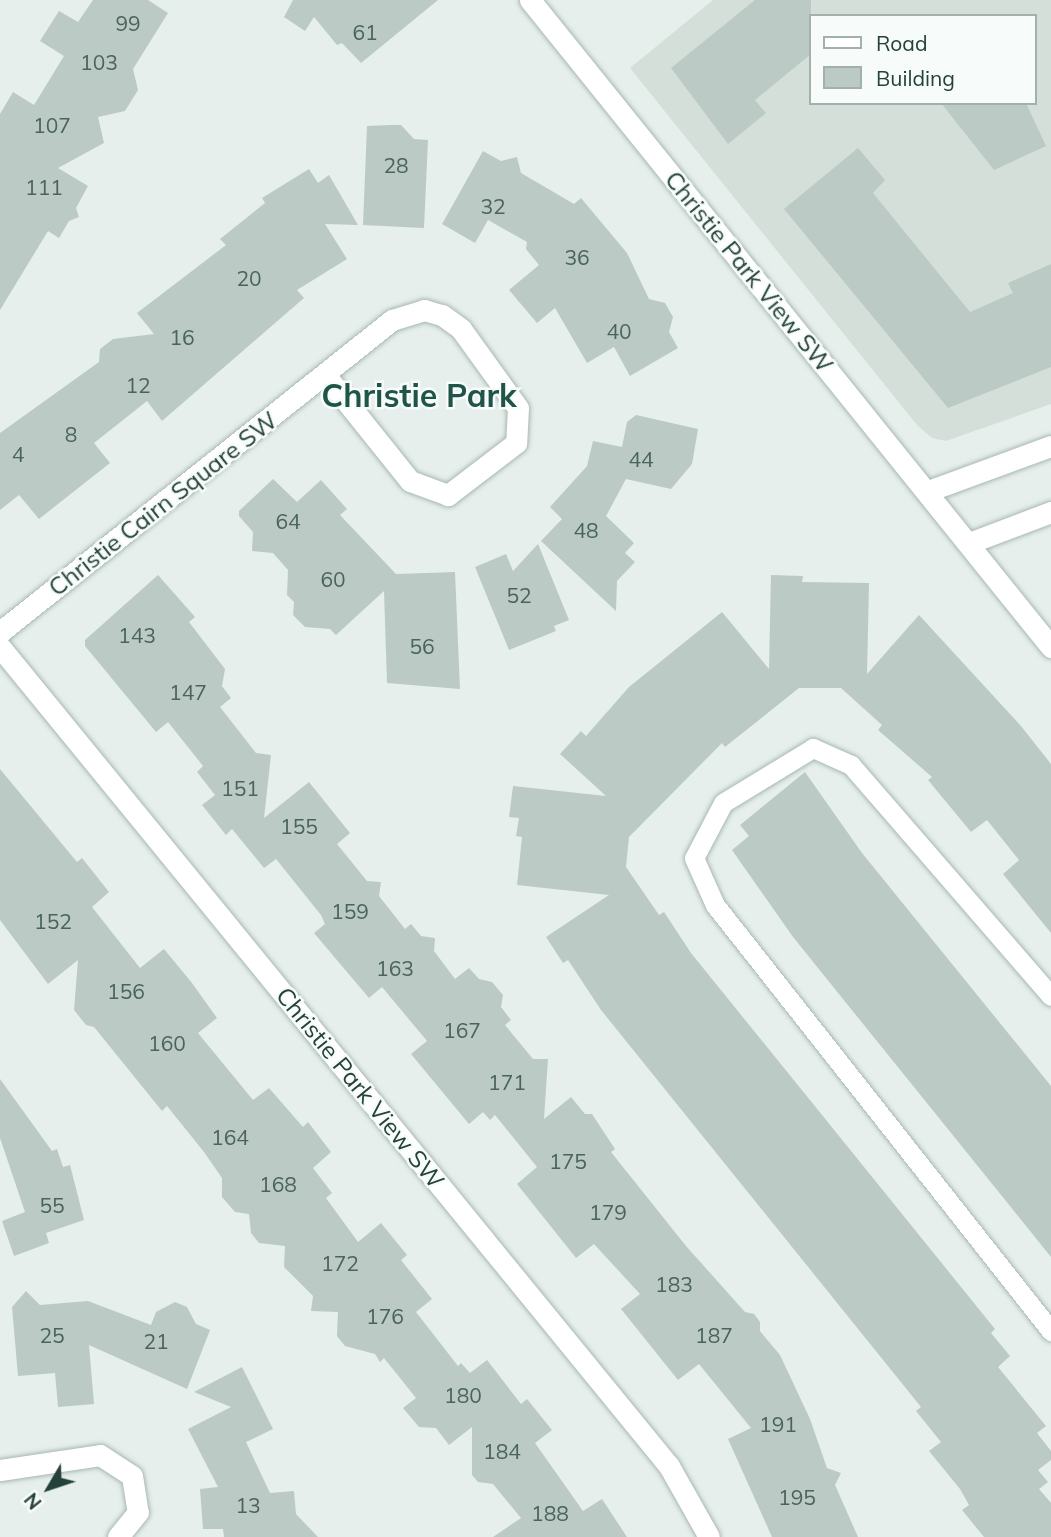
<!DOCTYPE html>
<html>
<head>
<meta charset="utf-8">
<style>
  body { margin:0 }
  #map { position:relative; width:1051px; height:1537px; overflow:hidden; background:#e6efeb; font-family:Mulish,sans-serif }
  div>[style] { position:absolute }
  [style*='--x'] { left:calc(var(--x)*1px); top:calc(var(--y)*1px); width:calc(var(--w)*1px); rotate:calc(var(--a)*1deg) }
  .built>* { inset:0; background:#d4dfda }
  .building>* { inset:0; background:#bbcac4 }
  .roads { filter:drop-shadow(0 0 2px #a8b8b2) drop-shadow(0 0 2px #a8b8b2) }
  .lane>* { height:19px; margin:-9.5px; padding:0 9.5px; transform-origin:9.5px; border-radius:9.5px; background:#fff }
  .street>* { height:21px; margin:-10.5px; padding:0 10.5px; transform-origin:10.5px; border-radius:10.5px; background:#fff }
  span { translate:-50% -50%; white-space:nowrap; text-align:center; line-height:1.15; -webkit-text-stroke:5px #f7fbf9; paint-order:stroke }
  .number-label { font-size:21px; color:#4a645c }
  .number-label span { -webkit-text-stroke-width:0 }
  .street-label { font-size:24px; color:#24423a }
  .district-label { font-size:32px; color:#1f5548; font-weight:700 }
  .legend { position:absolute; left:809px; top:14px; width:228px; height:91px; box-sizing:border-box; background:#f7fbf9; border:2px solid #a3b1ad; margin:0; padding:9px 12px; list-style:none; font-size:21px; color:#24423a }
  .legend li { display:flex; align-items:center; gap:14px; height:35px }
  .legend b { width:35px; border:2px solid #a3b1ad }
  .north { position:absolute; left:14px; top:1453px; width:70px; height:70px; -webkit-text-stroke:5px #f7fbf9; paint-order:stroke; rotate:231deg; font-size:19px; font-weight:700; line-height:28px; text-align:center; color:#24423a }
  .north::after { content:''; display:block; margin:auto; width:24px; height:32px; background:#24423a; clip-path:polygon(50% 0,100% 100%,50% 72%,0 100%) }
</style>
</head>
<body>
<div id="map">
  <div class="built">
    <div style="clip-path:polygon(evenodd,713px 0,1051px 0,1051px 404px,946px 441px,932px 438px,917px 425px,630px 68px,713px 0,811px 16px,1035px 16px,1035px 103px,811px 103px,811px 16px)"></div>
  </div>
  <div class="building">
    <div style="clip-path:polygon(93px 0,148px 0,168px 13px,133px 69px,138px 90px,125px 111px,98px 117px,104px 143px,58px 168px,88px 186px,76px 208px,79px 217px,69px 221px,59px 238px,48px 231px,0 310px,0 114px,13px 92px,34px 105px,64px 56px,40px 41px,59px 11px,78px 22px)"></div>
    <div style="clip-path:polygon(293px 0,438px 0,361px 63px,342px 43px,337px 45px,314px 17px,305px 31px,284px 17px)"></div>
    <div style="clip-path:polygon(755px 0,811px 0,811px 54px,755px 100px,766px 113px,728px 144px,671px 68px)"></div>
    <div style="clip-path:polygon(941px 103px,1026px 103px,1046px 146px,994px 170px)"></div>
    <div style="clip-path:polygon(390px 125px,401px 125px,414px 139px,428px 140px,424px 228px,363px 225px,367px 126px)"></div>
    <div style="clip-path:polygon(858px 148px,885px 180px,873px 193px,970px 312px,1013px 293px,1008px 283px,1051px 264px,1051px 367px,948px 408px,784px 209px)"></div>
    <div style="clip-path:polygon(483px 151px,501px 161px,517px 157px,521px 173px,574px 204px,581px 198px,627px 253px,649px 299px,665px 303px,673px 317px,669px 332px,678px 348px,630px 376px,614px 347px,587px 363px,555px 308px,537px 323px,509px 290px,539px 265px,526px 249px,527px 242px,488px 220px,475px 243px,442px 224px)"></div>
    <div style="clip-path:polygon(309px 169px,318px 183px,329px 175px,358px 225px,325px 224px,347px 259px,297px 290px,304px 298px,162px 421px,147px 401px,94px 443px,110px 463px,39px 519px,19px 495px,0 510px,0 433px,99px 362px,100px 349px,113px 339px,154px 334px,137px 313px,226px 245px,220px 239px,265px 203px,262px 198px)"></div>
    <div style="clip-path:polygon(636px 415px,698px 429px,692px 464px,671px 489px,626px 479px,606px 516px,634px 543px,625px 553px,635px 562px,617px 581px,616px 611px,541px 541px,562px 519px,550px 507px,587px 466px,593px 441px,622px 447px,627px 422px)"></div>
    <div style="clip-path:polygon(273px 479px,297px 502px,321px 480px,347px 509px,340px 515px,396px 574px,455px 572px,460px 689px,387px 683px,384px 591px,336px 635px,330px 629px,305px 627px,293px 615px,294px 602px,287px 595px,288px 570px,273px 553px,252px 551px,253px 532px,239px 516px,239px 511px)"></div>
    <div style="clip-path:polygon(538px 544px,569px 620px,554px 626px,556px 631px,509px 650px,475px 567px,506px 554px,513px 571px)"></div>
    <div style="clip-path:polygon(158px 575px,195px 617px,189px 622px,225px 669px,222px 686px,231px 698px,220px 707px,256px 753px,271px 755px,264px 818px,309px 782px,350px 833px,337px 844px,367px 881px,381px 882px,379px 896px,405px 929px,411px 924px,421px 936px,435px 938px,434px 951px,455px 979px,469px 968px,479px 979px,492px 982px,503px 995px,501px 1007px,511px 1020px,505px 1025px,533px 1059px,548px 1059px,544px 1119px,571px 1097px,585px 1114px,592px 1114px,615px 1149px,611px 1152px,686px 1246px,745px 1312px,754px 1314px,760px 1322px,760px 1331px,780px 1355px,810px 1419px,827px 1468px,841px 1473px,835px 1485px,858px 1537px,772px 1537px,728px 1439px,751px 1428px,699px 1364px,678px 1380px,621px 1309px,640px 1294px,594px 1244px,576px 1258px,517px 1184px,537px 1167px,495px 1115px,490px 1120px,483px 1112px,469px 1124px,411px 1054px,427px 1041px,382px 987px,369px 998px,314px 933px,325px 924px,321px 915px,276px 859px,264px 868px,232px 829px,226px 835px,202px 805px,215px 795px,197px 772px,203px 766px,168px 722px,156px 732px,85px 646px,85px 640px)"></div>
    <div style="clip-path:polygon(771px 575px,803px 576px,802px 582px,869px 583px,867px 674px,919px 615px,1021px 726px,1051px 764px,1051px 933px,1003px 874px,1019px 860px,987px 820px,971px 832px,928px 780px,932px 777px,878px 730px,882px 725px,841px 688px,799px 688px,725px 747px,722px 743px,629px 837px,626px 867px,659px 915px,664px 912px,691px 953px,995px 1329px,991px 1333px,1010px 1356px,998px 1367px,1046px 1426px,1037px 1433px,1051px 1451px,1051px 1460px,1038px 1470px,1048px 1482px,1039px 1489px,1051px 1503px,1051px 1537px,984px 1537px,962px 1510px,969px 1505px,960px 1489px,929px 1451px,941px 1442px,916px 1411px,921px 1407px,601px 1010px,568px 960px,563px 963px,546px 937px,609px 895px,517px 885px,522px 837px,516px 836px,519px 818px,509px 817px,513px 786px,606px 796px,560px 754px,581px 731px,586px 736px,629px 687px,722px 612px,769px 669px)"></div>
    <div style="clip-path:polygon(0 769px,77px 862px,82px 858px,109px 892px,92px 907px,140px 968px,164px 949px,192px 983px,217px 1018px,198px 1033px,253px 1100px,269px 1088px,303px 1127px,308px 1122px,331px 1152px,313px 1168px,332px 1193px,326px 1198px,358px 1242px,381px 1223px,407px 1255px,401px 1260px,432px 1299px,416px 1312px,458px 1366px,461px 1363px,470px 1373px,487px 1360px,521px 1404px,527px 1399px,552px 1430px,535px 1443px,583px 1511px,602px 1499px,627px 1537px,493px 1537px,521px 1518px,493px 1484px,478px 1482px,472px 1475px,472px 1427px,449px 1445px,436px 1428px,419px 1427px,403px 1408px,416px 1398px,384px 1358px,380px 1362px,375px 1354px,345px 1346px,337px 1336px,338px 1312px,311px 1311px,313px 1296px,284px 1267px,285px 1246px,259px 1243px,251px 1233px,249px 1214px,235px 1212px,222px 1197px,222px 1178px,204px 1152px,167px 1106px,162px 1111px,94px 1027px,86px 1025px,74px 1010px,78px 960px,48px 984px,0 920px)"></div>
    <div style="clip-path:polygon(805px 772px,862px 853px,1051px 1086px,1051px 1257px,793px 937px,732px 850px,749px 836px,740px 825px)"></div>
    <div style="clip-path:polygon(0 1079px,52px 1151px,57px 1149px,63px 1167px,70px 1165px,84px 1220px,46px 1233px,49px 1243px,14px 1256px,2px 1221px,25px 1212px,0 1138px)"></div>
    <div style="clip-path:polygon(26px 1291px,40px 1305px,88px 1301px,151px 1325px,156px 1312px,175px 1302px,187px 1307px,196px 1324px,210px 1330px,187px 1389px,89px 1345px,94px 1404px,58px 1407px,55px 1373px,18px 1376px,12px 1307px)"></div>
    <div style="clip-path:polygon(242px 1367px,273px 1429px,246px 1442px,270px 1493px,294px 1491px,296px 1514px,318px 1537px,224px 1537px,223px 1529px,203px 1529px,200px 1489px,218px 1487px,188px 1429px,231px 1407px,194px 1392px)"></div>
  </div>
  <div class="roads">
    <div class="lane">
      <div style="--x:1051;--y:996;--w:306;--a:-130.9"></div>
      <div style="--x:851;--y:765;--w:42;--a:-155.9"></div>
      <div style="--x:813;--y:748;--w:105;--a:148.6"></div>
      <div style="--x:723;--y:803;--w:62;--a:117.8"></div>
      <div style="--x:694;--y:858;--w:51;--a:65.9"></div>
      <div style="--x:715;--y:905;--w:543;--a:51.74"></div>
    </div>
    <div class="street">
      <div style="--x:530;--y:0;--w:831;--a:51.16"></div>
      <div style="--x:928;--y:491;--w:131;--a:-20.1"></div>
      <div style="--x:969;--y:543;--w:88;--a:-20.7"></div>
      <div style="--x:0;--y:632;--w:501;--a:-38.52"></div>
      <div style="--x:392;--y:320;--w:34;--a:-17"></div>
      <div style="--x:424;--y:310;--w:19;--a:16"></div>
      <div style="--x:442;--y:315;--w:24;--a:36"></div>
      <div style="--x:461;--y:329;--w:97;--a:54.2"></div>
      <div style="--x:518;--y:408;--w:35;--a:93"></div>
      <div style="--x:516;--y:443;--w:86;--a:142.6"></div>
      <div style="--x:448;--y:495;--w:40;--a:-159.8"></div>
      <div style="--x:410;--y:481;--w:134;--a:-128.7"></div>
      <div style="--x:0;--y:647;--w:1058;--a:50.76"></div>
      <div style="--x:669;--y:1466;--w:81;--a:60.6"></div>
      <div style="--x:0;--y:1470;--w:101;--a:-8.5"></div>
      <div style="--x:100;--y:1455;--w:38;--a:33"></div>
      <div style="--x:132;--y:1476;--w:36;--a:81"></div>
      <div style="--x:138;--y:1512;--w:32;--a:129"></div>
    </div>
  </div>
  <div class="number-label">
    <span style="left:128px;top:23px">99</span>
    <span style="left:365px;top:32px">61</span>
    <span style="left:99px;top:62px">103</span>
    <span style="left:52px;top:125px">107</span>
    <span style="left:396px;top:165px">28</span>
    <span style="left:44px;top:187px">111</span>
    <span style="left:493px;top:206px">32</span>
    <span style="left:577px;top:257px">36</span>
    <span style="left:249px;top:278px">20</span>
    <span style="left:619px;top:331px">40</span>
    <span style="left:182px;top:337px">16</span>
    <span style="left:138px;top:385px">12</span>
    <span style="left:71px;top:434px">8</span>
    <span style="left:18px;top:454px">4</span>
    <span style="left:641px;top:459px">44</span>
    <span style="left:288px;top:521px">64</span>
    <span style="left:586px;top:530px">48</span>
    <span style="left:333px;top:579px">60</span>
    <span style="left:519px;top:595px">52</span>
    <span style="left:137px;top:635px">143</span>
    <span style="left:422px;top:646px">56</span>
    <span style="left:188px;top:692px">147</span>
    <span style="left:240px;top:788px">151</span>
    <span style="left:299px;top:826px">155</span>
    <span style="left:350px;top:911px">159</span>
    <span style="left:53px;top:921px">152</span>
    <span style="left:395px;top:968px">163</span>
    <span style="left:126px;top:991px">156</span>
    <span style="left:462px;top:1030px">167</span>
    <span style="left:167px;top:1043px">160</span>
    <span style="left:507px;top:1082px">171</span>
    <span style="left:230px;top:1137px">164</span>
    <span style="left:568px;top:1161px">175</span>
    <span style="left:278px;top:1184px">168</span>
    <span style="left:52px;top:1205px">55</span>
    <span style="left:608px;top:1212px">179</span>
    <span style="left:340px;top:1263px">172</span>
    <span style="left:674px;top:1284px">183</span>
    <span style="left:385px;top:1316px">176</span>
    <span style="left:52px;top:1335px">25</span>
    <span style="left:714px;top:1335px">187</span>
    <span style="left:156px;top:1341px">21</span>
    <span style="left:463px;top:1395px">180</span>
    <span style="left:778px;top:1424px">191</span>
    <span style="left:502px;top:1451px">184</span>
    <span style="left:797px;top:1497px">195</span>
    <span style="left:248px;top:1505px">13</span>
    <span style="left:550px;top:1513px">188</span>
  </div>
  <div class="street-label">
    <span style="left:749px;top:272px;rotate:51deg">Christie Park View SW</span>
    <span style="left:163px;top:504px;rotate:-38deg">Christie Cairn Square SW</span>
    <span style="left:360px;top:1088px;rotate:51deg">Christie Park View SW</span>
  </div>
  <div class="district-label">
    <span style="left:419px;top:395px">Christie Park</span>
  </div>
  <ul class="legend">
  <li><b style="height:9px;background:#fff"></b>Road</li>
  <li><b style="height:19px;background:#bbcac4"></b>Building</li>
  </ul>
  <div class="north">N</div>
</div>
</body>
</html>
